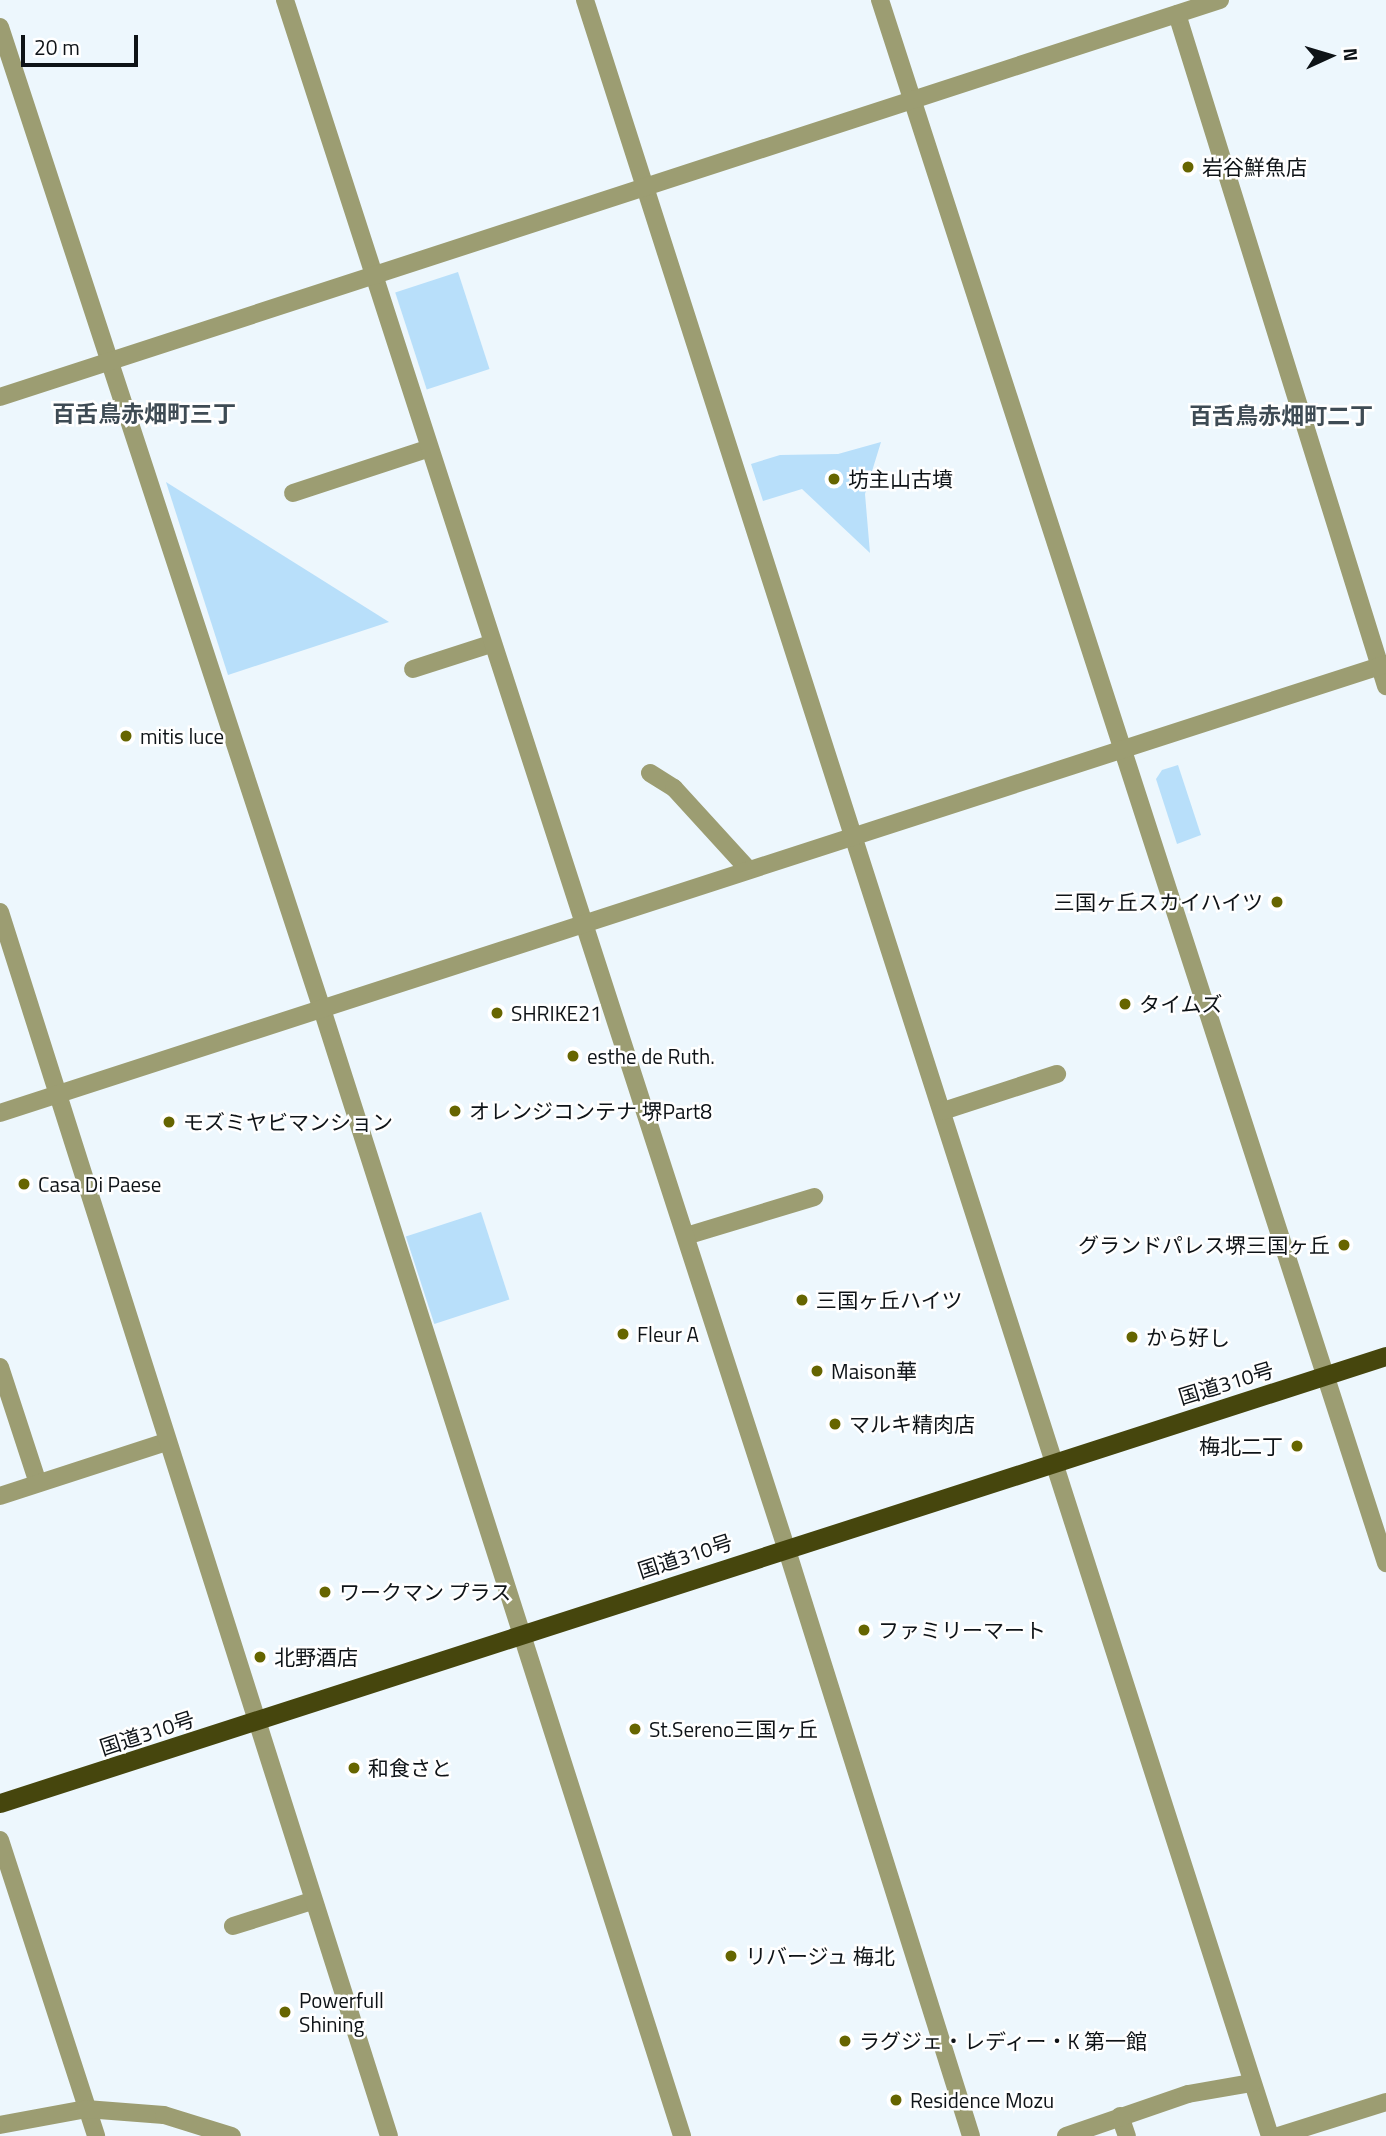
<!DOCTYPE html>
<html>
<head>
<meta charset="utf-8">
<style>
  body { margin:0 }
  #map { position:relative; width:1386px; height:2136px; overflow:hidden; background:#edf7fd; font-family:"Titillium Web","Noto Sans JP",sans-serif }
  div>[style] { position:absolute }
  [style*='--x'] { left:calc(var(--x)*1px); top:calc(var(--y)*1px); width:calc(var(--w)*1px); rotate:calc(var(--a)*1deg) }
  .green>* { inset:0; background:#b8dffa; transform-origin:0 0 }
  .service>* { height:18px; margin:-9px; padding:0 9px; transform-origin:9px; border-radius:9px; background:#9c9d72 }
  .minor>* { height:18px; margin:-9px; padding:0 9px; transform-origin:9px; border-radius:9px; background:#9c9d72 }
  .trunk>* { height:19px; margin:-9.5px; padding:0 9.5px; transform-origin:9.5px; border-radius:9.5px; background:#46460d }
  .dots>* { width:19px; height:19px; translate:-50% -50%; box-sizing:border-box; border:4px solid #fff; border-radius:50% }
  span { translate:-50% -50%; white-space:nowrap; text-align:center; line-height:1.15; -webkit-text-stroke:5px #fff; paint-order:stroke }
  .poi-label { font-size:21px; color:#0e1317 }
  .left { translate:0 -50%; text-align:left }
  .right { translate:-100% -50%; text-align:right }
  .street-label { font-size:21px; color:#0e1317 }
  .neighbourhood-label { font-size:23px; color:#3e4b54; font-weight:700 }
  .north { position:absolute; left:1295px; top:21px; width:70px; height:70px; -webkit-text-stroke:5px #fff; paint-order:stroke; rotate:86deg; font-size:19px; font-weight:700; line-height:28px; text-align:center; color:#0e1317 }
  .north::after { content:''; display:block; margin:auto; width:24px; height:32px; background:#0e1317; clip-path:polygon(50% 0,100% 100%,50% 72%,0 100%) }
  .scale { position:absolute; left:21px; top:35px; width:117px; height:32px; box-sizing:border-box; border:4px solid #0e1317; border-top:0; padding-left:9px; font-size:21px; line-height:24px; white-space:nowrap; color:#0e1317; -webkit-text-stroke:5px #fff; paint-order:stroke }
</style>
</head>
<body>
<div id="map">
  <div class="green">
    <div style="left:458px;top:272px;width:102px;height:66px;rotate:72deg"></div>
    <div style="clip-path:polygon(881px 442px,865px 494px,870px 553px,802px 489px,763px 501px,751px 464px,780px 455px,838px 454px)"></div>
    <div style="clip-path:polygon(166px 482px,389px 622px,228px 675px)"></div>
    <div style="clip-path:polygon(1178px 765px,1201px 835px,1177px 844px,1156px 779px,1162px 770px)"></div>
    <div style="left:481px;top:1212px;width:92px;height:79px;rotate:72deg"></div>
  </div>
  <div class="service">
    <div style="--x:293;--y:493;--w:141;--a:-18.2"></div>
    <div style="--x:413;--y:669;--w:82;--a:-17.8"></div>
    <div style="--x:650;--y:773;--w:28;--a:32"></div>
    <div style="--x:674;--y:788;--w:110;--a:47.6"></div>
    <div style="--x:686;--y:1236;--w:134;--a:-16.9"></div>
    <div style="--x:0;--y:1367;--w:122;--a:71.9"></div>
    <div style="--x:0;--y:1496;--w:175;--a:-18"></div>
    <div style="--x:233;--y:1926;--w:83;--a:-17.6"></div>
    <div style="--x:1120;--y:2116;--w:21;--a:71"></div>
  </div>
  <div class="minor">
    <div style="--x:285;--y:0;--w:1626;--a:72.06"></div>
    <div style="--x:786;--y:1547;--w:617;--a:72.56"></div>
    <div style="--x:585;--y:0;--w:2243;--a:72.22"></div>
    <div style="--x:880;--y:0;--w:1643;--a:72.06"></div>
    <div style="--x:1177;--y:14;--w:704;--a:72.72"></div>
    <div style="--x:0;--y:27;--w:1033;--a:71.85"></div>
    <div style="--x:322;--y:1009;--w:1183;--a:72.28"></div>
    <div style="--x:0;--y:397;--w:1283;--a:-18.03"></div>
    <div style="--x:0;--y:912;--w:1284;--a:72.37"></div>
    <div style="--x:943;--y:1111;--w:120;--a:-18"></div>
    <div style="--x:0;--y:1113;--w:1457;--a:-17.95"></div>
    <div style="--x:0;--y:1840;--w:311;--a:72"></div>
    <div style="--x:0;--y:2125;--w:87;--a:-10.5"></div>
    <div style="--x:86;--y:2109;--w:78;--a:4.4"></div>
    <div style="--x:164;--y:2115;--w:71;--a:17.2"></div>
    <div style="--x:1066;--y:2136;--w:129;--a:-19"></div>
    <div style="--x:1188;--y:2094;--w:65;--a:-9.8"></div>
    <div style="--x:1278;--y:2136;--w:113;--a:-17.5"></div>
  </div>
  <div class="trunk">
    <div style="--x:0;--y:1803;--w:1456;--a:-17.88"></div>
  </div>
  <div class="dots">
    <div style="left:1188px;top:167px;background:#666500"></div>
    <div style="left:834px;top:479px;background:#666500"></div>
    <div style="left:126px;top:736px;background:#666500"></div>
    <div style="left:1277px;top:902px;background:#666500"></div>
    <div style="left:1125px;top:1004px;background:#666500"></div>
    <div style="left:497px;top:1013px;background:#666500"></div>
    <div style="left:573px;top:1056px;background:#666500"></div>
    <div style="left:455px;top:1111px;background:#666500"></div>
    <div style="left:169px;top:1122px;background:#666500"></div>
    <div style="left:24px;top:1184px;background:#666500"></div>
    <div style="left:1344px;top:1245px;background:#666500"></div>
    <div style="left:802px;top:1300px;background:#666500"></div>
    <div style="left:623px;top:1334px;background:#666500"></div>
    <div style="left:1132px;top:1337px;background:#666500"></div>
    <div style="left:817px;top:1371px;background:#666500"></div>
    <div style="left:835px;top:1424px;background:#666500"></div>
    <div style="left:1297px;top:1446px;background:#666500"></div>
    <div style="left:325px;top:1592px;background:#666500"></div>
    <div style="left:864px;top:1630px;background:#666500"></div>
    <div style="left:260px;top:1657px;background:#666500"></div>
    <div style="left:635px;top:1729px;background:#666500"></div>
    <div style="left:354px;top:1768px;background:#666500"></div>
    <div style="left:731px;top:1956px;background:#666500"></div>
    <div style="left:285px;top:2012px;background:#666500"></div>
    <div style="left:845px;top:2041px;background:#666500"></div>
    <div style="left:896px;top:2100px;background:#666500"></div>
  </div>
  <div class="poi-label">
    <span class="left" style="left:1202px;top:167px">岩谷鮮魚店</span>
    <span class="left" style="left:848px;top:479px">坊主山古墳</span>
    <span class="left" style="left:140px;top:736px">mitis luce</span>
    <span class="right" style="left:1263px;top:902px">三国ヶ丘スカイハイツ</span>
    <span class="left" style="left:1139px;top:1004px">タイムズ</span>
    <span class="left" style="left:511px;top:1013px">SHRIKE21</span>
    <span class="left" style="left:587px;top:1056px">esthe de Ruth.</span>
    <span class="left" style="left:469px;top:1111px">オレンジコンテナ 堺Part8</span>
    <span class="left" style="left:183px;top:1122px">モズミヤビマンション</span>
    <span class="left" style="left:38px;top:1184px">Casa Di Paese</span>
    <span class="right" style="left:1330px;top:1245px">グランドパレス堺三国ヶ丘</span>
    <span class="left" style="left:816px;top:1300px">三国ヶ丘ハイツ</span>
    <span class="left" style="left:637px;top:1334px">Fleur A</span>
    <span class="left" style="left:1146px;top:1337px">から好し</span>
    <span class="left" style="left:831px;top:1371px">Maison華</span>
    <span class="left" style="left:849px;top:1424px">マルキ精肉店</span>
    <span class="right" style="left:1283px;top:1446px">梅北二丁</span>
    <span class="left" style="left:339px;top:1592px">ワークマン プラス</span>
    <span class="left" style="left:878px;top:1630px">ファミリーマート</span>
    <span class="left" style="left:274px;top:1657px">北野酒店</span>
    <span class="left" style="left:649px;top:1729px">St.Sereno三国ヶ丘</span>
    <span class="left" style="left:368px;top:1768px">和食さと</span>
    <span class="left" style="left:745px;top:1956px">リバージュ 梅北</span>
    <span class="left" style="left:299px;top:2012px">Powerfull<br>Shining</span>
    <span class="left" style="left:859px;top:2041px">ラグジェ・レディー・K 第一館</span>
    <span class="left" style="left:910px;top:2100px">Residence Mozu</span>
  </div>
  <div class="street-label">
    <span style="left:1226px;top:1383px;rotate:-17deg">国道310号</span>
    <span style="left:685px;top:1556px;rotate:-18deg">国道310号</span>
    <span style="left:147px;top:1733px;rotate:-18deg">国道310号</span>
  </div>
  <div class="neighbourhood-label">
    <span style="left:144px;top:414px">百舌鳥赤畑町三丁</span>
    <span style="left:1281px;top:416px">百舌鳥赤畑町二丁</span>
  </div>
  <div class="north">N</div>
  <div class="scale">20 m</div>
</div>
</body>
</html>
